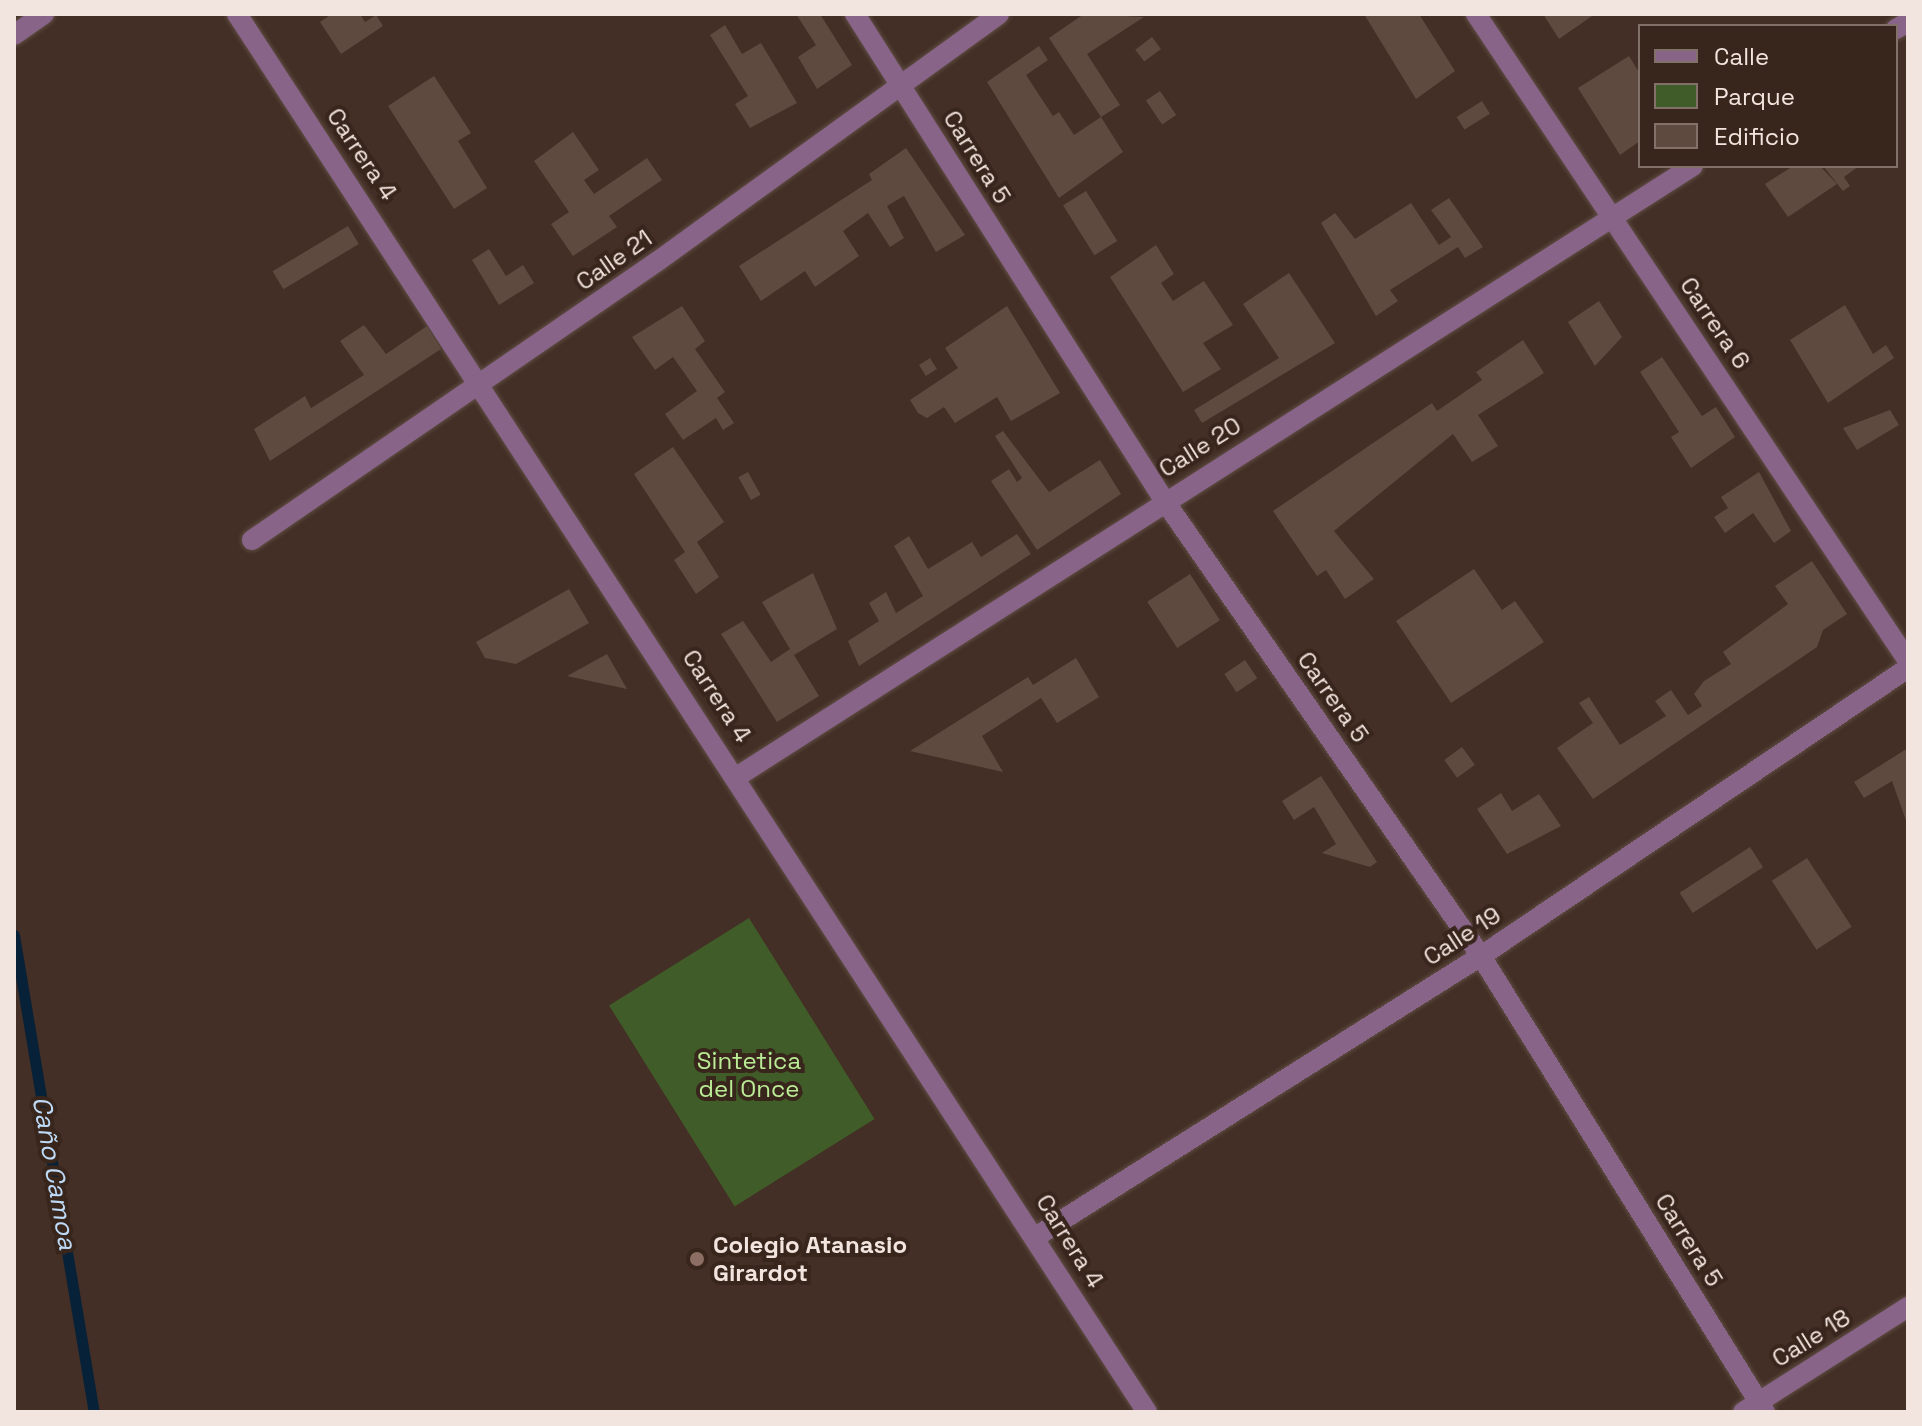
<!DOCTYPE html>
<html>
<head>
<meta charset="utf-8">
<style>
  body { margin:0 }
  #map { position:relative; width:1922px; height:1426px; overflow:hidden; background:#432f25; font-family:"Space Grotesk",sans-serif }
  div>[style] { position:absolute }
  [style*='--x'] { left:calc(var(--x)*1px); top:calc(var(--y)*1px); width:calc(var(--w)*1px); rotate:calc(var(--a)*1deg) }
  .green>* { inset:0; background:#405c28; transform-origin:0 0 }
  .stream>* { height:11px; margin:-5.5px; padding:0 5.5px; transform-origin:5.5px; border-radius:5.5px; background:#072139 }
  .building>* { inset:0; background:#5f4a3f; transform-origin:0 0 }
  .roads { filter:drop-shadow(0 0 2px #5f4c43) drop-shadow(0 0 2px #5f4c43) }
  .street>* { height:20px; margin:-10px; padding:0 10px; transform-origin:10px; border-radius:10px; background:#876488 }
  .dots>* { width:22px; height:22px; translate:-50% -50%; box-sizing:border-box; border:4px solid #38251b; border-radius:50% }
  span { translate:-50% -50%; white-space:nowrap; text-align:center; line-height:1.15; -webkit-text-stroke:8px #38251b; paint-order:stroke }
  .street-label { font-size:24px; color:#f2e4de }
  .park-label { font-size:24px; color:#baeb95 }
  .poi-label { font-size:24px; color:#f2e4de; font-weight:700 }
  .left { translate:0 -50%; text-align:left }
  .water-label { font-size:26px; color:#bedaf6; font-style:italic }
  .frame { position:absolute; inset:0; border:16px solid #f2e4de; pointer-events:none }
  .legend { position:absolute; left:1638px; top:24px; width:260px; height:144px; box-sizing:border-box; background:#38251b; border:2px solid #827169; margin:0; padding:10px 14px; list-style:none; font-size:24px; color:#f2e4de }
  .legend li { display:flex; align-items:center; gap:16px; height:40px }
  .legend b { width:40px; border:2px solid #827169 }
</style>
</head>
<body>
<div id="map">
  <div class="green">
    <div style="left:749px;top:918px;width:237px;height:165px;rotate:58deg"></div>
  </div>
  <div class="stream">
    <div style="--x:14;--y:935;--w:484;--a:80.5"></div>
  </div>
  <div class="building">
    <div style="clip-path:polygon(332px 14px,360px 14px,365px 22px,376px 15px,383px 26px,341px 54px,320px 22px)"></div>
    <div style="clip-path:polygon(796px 14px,820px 14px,852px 65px,817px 89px,798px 57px,816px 45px)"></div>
    <div style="clip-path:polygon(1084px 14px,1144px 17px,1087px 54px,1120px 105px,1101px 117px,1049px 38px)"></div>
    <div style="clip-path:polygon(1364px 14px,1419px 14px,1455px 71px,1416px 99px)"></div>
    <div style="clip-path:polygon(1543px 14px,1595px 14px,1559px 39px)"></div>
    <div style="clip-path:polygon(725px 25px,742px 54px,761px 43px,797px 103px,750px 128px,735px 104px,748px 96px,710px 35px)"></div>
    <div style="left:1152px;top:37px;width:15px;height:21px;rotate:53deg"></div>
    <div style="clip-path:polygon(1039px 46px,1048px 60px,1026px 75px,1053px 116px,1059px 112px,1074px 135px,1101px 117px,1123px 152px,1059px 198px,987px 82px)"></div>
    <div style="clip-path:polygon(1629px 56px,1640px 74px,1640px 141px,1620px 155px,1578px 88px)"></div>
    <div style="clip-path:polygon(434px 76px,471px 133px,458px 141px,487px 188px,454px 209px,388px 106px)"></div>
    <div style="left:1160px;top:91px;width:29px;height:17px;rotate:56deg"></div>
    <div style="left:1482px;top:101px;width:15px;height:30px;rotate:58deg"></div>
    <div style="clip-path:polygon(573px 132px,599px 170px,584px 180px,594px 194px,647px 158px,662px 180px,609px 216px,617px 227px,573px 256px,551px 224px,569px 212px,534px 161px)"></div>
    <div style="clip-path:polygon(906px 148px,965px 235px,936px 252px,904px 196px,887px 206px,904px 238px,890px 247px,868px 213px,843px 231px,859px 256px,815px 287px,805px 271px,761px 301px,739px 266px,872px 180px,869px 174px)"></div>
    <div style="clip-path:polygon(1793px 166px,1820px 166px,1837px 184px,1788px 217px,1765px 184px)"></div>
    <div style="clip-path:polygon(1823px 166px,1859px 166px,1844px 177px,1850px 186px,1843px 191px)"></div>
    <div style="left:1086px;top:191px;width:59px;height:27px;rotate:58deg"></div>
    <div style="clip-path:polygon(1449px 198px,1483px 247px,1465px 258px,1458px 247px,1390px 290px,1398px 301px,1376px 316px,1321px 223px,1335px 213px,1355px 239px,1411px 203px,1439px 245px,1451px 237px,1431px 210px)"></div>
    <div style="left:348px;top:226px;width:21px;height:88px;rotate:59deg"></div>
    <div style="clip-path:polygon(1156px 245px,1174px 274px,1161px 283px,1173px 301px,1204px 281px,1233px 325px,1203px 343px,1221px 369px,1183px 392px,1110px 277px)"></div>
    <div style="clip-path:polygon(489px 249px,506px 276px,523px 265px,534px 283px,499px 305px,472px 260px)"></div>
    <div style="clip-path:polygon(1289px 273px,1335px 343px,1202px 423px,1194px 410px,1279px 358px,1243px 304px)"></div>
    <div style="clip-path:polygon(1599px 301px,1622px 337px,1595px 366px,1568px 322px)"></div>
    <div style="clip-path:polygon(1845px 305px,1873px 354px,1886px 345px,1894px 358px,1828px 403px,1790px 340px)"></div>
    <div style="clip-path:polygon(682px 306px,705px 341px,695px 349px,725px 392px,717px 398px,734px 423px,723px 430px,716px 418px,683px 440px,665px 414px,697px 391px,673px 357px,655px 370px,632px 337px)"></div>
    <div style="clip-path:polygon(1007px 306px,1060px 393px,1011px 421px,997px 397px,955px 423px,944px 407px,927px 418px,918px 413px,910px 400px,958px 368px,945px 348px)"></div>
    <div style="clip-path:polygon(364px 325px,386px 354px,427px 326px,441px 349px,270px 461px,254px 429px,305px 396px,311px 408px,364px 375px,340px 341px)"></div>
    <div style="clip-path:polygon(1523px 340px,1544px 373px,1478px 415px,1498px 446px,1472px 462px,1453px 434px,1334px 531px,1374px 579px,1345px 599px,1326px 570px,1317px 576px,1273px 511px,1432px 403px,1437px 411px,1482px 380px,1476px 372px)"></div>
    <div style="clip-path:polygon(1662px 357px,1702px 416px,1716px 407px,1735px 437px,1691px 468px,1671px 437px,1679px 432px,1640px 372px)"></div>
    <div style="left:930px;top:358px;width:13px;height:13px;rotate:58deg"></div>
    <div style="clip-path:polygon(1890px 410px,1899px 425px,1857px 450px,1843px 428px)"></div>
    <div style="clip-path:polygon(1003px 431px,1049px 492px,1100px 460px,1121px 494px,1037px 550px,991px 481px,1009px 469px,1017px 482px,1022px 478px,995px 436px)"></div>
    <div style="clip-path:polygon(673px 447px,724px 522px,697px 542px,719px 577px,696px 594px,674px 560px,685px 552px,634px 474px)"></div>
    <div style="left:748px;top:472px;width:26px;height:11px;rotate:61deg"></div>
    <div style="clip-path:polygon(1759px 472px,1791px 531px,1774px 543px,1753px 513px,1725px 533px,1714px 517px,1728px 508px,1721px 497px)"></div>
    <div style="clip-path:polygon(1017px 534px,1031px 554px,859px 666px,848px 641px,879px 621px,869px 603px,886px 592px,896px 613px,923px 596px,894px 546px,909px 536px,928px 569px,972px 542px,981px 557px)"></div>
    <div style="clip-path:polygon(1812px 561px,1847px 614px,1823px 630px,1817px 647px,1593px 799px,1557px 748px,1593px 723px,1579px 703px,1589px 697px,1620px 745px,1666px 716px,1655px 701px,1671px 690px,1688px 715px,1702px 706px,1694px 694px,1704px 681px,1731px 664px,1723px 652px,1788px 604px,1775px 586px)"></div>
    <div style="clip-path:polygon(1474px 569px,1502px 610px,1515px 601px,1544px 642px,1451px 703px,1396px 621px)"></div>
    <div style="clip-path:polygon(813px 573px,837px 629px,794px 655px,819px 696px,777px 722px,721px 634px,743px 621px,771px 662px,790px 649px,762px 602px)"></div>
    <div style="left:1190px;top:574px;width:55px;height:51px;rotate:57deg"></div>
    <div style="clip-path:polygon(569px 589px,589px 623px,516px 664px,485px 658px,476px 642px)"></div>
    <div style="clip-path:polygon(607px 654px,627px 689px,567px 676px)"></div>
    <div style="clip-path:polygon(1076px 658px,1099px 697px,1057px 723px,1041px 698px,982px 736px,1003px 772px,910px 751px,1028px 677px,1033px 685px)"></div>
    <div style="left:1245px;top:660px;width:22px;height:25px;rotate:56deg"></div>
    <div style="left:1462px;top:747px;width:22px;height:22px;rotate:54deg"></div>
    <div style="clip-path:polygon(1908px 748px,1908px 826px,1892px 781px,1864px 798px,1854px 782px)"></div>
    <div style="clip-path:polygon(1321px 776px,1377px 862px,1370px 867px,1322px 853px,1336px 844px,1314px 807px,1294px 820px,1282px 801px)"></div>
    <div style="clip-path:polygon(1501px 793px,1512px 811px,1539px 794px,1561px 826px,1507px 854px,1477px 809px)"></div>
    <div style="left:1750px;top:847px;width:24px;height:84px;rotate:57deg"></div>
    <div style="left:1807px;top:858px;width:82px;height:42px;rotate:57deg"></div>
  </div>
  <div class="roads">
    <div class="street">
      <div style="--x:237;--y:14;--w:1668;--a:56.94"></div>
      <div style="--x:855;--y:14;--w:576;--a:57.55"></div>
      <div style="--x:1164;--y:500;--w:555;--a:55.19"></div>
      <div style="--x:1481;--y:956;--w:537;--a:58.09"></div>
      <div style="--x:1476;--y:14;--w:778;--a:56.27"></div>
      <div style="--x:1896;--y:29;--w:14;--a:-30"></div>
      <div style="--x:14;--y:35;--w:37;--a:-35"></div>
      <div style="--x:252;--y:540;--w:493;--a:-34.5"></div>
      <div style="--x:658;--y:261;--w:421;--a:-35.9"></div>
      <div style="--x:738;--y:776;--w:1133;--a:-32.57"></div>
      <div style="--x:1037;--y:1236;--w:525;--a:-32.24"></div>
      <div style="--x:1481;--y:956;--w:515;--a:-34"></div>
      <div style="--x:1743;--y:1412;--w:196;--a:-32.5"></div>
    </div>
  </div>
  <div class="dots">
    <div style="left:697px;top:1259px;background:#8d6e63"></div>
  </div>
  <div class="street-label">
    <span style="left:362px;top:154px;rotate:56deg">Carrera 4</span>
    <span style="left:977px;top:157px;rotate:58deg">Carrera 5</span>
    <span style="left:614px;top:260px;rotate:-35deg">Calle 21</span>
    <span style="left:1715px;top:323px;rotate:56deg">Carrera 6</span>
    <span style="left:1200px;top:447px;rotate:-32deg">Calle 20</span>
    <span style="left:717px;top:696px;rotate:57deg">Carrera 4</span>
    <span style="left:1333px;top:697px;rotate:55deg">Carrera 5</span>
    <span style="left:1462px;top:936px;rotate:-33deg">Calle 19</span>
    <span style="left:1689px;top:1240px;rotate:58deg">Carrera 5</span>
    <span style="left:1070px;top:1241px;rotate:58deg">Carrera 4</span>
    <span style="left:1811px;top:1338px;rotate:-32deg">Calle 18</span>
  </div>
  <div class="park-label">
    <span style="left:749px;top:1075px">Sintetica<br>del Once</span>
  </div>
  <div class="poi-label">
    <span class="left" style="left:713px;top:1259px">Colegio Atanasio<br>Girardot</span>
  </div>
  <div class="water-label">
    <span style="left:54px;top:1173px;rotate:80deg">Caño Camoa</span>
  </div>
  <div class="frame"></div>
  <ul class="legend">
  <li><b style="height:10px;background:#876488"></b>Calle</li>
  <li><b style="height:22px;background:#405c28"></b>Parque</li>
  <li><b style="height:22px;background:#5f4a3f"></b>Edificio</li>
  </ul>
</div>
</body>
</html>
